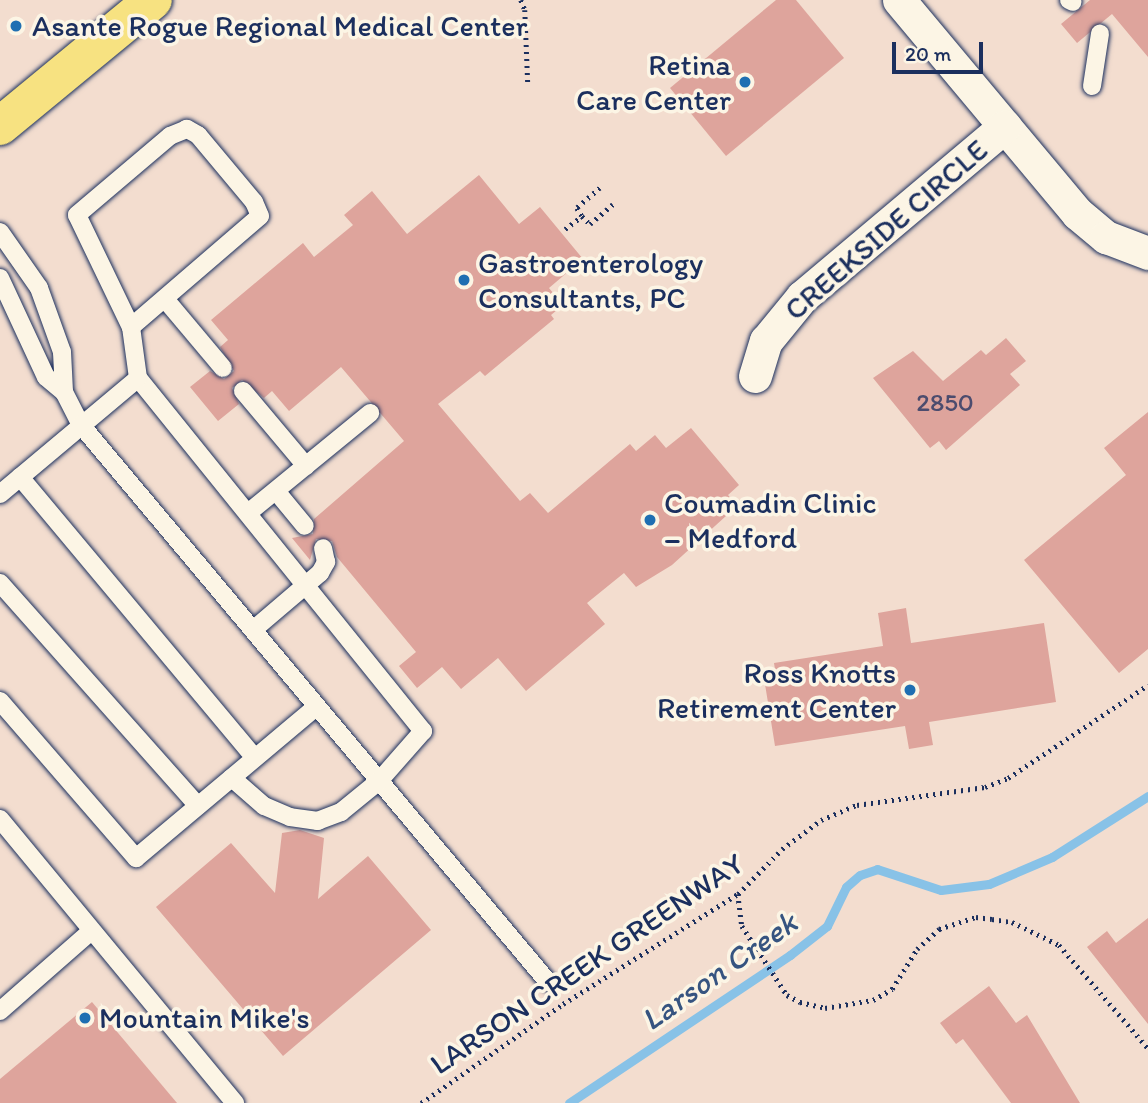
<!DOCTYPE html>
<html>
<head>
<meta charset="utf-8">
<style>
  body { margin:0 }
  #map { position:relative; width:1148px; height:1103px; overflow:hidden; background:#f3ddcf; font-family:Itim,sans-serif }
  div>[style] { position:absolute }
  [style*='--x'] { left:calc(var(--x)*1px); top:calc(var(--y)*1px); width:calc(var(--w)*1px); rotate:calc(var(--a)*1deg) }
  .stream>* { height:9px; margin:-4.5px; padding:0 4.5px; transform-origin:4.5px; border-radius:4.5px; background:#88c2e7 }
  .building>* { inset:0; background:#dea49c }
  .path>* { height:4.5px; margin-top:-2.25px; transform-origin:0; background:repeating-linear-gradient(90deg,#1b2f5e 0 2px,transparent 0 7px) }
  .roads { filter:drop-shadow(0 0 2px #1b2f5e) drop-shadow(0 0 2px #1b2f5e) }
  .service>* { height:18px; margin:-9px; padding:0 9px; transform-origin:9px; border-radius:9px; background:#fcf5e5 }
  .minor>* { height:33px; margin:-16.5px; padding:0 16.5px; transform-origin:16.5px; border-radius:16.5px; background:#fcf5e5 }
  .primary>* { height:38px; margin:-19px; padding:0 19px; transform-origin:19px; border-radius:19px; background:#f7e281 }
  .dots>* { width:19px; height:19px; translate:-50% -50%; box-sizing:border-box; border:4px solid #fcf5e5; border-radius:50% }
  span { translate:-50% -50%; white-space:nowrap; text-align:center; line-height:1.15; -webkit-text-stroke:7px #fcf5e5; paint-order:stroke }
  .number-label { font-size:26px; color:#4c4c6e }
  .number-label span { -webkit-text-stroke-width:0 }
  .poi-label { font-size:30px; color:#1b2f5e }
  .left { translate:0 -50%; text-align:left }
  .right { translate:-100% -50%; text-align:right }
  .street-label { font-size:30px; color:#1b2f5e }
  .water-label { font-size:32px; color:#365480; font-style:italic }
  .scale { position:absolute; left:892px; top:42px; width:91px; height:32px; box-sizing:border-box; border:4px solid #1b2f5e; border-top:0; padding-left:9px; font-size:21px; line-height:24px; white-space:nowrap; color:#1b2f5e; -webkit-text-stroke:5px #fcf5e5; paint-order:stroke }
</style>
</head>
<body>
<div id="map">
  <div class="stream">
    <div style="--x:569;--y:1103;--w:266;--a:-33.8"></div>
    <div style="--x:790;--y:955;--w:47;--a:-38.1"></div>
    <div style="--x:827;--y:926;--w:43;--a:-64"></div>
    <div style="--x:846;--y:887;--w:18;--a:-41"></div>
    <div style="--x:860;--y:875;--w:18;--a:-19"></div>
    <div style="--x:877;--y:869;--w:67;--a:18.2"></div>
    <div style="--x:941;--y:890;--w:48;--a:-7.1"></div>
    <div style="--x:989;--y:884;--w:69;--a:-23.2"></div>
    <div style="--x:1052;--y:857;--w:114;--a:-32.4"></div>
  </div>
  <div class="building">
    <div style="clip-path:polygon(776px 0,796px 0,844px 58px,726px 156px,670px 88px)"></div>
    <div style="clip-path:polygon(1090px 0,1148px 0,1148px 57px,1112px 14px,1077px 43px,1061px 24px)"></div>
    <div style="clip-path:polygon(479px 175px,519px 224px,540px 207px,583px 259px,549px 288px,563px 305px,551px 315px,554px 319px,485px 376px,480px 371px,438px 404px,520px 501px,530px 493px,548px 513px,630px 444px,636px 451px,655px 435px,666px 448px,691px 428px,739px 485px,728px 495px,737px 506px,672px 565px,636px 587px,624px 573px,587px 603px,605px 624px,526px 691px,498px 658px,461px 689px,442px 667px,417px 688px,399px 666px,416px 652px,337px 557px,332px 541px,316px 539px,310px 560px,292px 538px,313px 534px,314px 519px,404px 441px,341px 367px,289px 411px,272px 391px,264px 398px,242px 380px,232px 388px,239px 404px,218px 421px,190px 387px,210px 371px,224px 379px,234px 371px,220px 347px,228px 340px,211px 320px,303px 243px,314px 257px,353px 225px,344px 215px,372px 191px,407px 234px)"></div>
    <div style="clip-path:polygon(1006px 338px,1026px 361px,1010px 374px,1020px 385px,946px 450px,939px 441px,930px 448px,873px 378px,913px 351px,943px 381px,981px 350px,986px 355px)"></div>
    <div style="clip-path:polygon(1148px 412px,1148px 649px,1119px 673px,1024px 560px,1126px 475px,1104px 448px)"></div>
    <div style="clip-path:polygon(906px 608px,911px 643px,1044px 623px,1056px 702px,929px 722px,933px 745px,909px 749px,905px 726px,775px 746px,764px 678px,776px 676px,774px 663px,883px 646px,878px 613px)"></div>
    <div style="clip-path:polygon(300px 830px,324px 838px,318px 899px,368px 856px,431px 930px,283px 1056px,156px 907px,231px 843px,275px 893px,282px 833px)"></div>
    <div style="clip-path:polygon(1148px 918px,1148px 1024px,1087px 947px,1107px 931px,1116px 943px)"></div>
    <div style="clip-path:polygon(989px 986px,1016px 1023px,1027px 1015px,1080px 1103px,1011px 1103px,963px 1039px,956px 1044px,940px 1023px)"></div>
    <div style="clip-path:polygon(92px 1002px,177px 1103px,0 1103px,0 1079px)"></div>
  </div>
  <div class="path">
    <div style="--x:521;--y:0;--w:11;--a:68"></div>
    <div style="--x:525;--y:10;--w:75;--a:87.7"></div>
    <div style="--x:600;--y:188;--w:30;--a:139"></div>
    <div style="--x:577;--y:208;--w:9;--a:58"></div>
    <div style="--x:582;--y:216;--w:11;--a:45"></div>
    <div style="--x:590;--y:224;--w:30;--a:-41"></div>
    <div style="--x:565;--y:229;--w:21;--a:-37"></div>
    <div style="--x:738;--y:894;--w:32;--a:83"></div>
    <div style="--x:742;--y:926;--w:82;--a:56.9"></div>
    <div style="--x:787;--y:995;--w:15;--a:28"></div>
    <div style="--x:800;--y:1002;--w:26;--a:13"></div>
    <div style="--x:825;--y:1008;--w:49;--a:-9.5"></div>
    <div style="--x:873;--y:1000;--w:22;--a:-30"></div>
    <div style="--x:892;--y:989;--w:47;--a:-58"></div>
    <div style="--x:917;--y:949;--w:30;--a:-42"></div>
    <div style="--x:939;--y:929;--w:39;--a:-18"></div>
    <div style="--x:976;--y:917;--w:16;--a:7"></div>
    <div style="--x:992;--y:919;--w:20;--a:9"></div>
    <div style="--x:1012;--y:922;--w:52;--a:26.1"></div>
    <div style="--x:1059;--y:945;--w:136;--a:49.2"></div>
    <div style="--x:421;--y:1103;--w:173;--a:-34.9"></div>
    <div style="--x:563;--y:1004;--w:207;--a:-32.2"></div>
    <div style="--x:738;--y:894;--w:63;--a:-45.6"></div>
    <div style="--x:782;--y:849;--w:49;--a:-36.6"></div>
    <div style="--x:821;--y:820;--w:39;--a:-23"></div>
    <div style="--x:857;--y:805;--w:129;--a:-8"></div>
    <div style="--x:985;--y:787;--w:25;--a:-21"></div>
    <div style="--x:1008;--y:778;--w:168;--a:-33.6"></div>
  </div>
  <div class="roads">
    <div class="service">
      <div style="--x:1069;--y:0;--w:4;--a:27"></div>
      <div style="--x:1092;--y:86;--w:53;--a:-81.3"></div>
      <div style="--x:0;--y:232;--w:68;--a:55.1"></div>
      <div style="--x:39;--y:288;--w:68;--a:70.2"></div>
      <div style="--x:62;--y:352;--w:40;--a:87.1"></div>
      <div style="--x:64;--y:392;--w:37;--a:63"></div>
      <div style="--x:81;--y:425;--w:727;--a:50.02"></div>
      <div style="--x:0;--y:278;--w:109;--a:65.1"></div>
      <div style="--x:46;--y:377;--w:23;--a:40"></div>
      <div style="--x:165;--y:299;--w:90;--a:50"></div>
      <div style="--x:138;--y:378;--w:454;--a:51.1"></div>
      <div style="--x:423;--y:731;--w:67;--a:131.3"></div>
      <div style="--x:379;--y:781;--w:49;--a:140.8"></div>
      <div style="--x:341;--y:812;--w:25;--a:159"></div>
      <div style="--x:318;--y:821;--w:28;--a:-172"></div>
      <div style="--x:290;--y:817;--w:28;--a:-157"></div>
      <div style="--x:264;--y:806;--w:43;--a:-138.8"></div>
      <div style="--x:243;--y:391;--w:98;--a:50"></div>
      <div style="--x:20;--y:477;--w:366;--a:50.1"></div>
      <div style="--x:276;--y:491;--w:45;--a:50.4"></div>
      <div style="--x:0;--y:494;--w:180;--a:-40"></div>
      <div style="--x:138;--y:378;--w:51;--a:-97.8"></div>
      <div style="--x:131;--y:327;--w:170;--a:-40.7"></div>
      <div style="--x:260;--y:216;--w:15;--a:-113"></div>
      <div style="--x:254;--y:202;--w:87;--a:-129.9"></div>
      <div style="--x:198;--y:135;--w:13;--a:-151"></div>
      <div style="--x:187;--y:129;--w:18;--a:158"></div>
      <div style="--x:170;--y:136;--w:122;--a:139.7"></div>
      <div style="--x:77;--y:215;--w:124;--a:64.3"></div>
      <div style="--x:248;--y:513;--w:158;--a:-39.3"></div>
      <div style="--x:0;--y:583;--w:298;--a:48.4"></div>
      <div style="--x:253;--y:630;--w:88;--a:-40.4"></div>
      <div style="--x:320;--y:573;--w:13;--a:-61"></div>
      <div style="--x:326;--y:562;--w:14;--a:-102"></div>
      <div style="--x:0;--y:701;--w:208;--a:49.1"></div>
      <div style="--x:136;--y:858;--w:236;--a:-40"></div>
      <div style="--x:0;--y:819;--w:369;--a:50.4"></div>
      <div style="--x:0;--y:1011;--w:121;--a:-41.3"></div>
    </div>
    <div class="minor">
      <div style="--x:899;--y:0;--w:278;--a:50.1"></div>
      <div style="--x:1077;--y:213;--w:38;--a:40"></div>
      <div style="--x:1106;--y:237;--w:45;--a:20.9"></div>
      <div style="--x:755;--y:376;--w:37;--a:-73"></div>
      <div style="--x:766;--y:341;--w:57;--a:-50.7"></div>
      <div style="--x:802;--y:297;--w:265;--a:-40.1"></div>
    </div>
    <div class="primary">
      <div style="--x:0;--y:126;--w:198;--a:-39.5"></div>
    </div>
  </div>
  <div class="dots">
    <div style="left:16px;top:26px;background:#1f6fb2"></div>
    <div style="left:745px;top:82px;background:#1f6fb2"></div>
    <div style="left:464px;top:280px;background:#1f6fb2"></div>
    <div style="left:650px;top:520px;background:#1f6fb2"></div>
    <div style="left:910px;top:690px;background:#1f6fb2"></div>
    <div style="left:85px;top:1018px;background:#1f6fb2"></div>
  </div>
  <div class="number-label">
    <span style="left:945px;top:403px">2850</span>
  </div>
  <div class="poi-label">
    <span class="left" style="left:32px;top:26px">Asante Rogue Regional Medical Center</span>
    <span class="right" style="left:731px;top:82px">Retina<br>Care Center</span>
    <span class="left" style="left:478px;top:280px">Gastroenterology<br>Consultants, PC</span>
    <span class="left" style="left:664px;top:520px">Coumadin Clinic<br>– Medford</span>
    <span class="right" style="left:896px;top:690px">Ross Knotts<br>Retirement Center</span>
    <span class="left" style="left:99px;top:1018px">Mountain Mike's</span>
  </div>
  <div class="street-label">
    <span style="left:886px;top:230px;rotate:-41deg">CREEKSIDE CIRCLE</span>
    <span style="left:587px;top:964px;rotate:-34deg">LARSON CREEK GREENWAY</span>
  </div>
  <div class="water-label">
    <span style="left:719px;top:971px;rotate:-35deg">Larson Creek</span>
  </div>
  <div class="scale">20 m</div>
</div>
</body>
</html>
